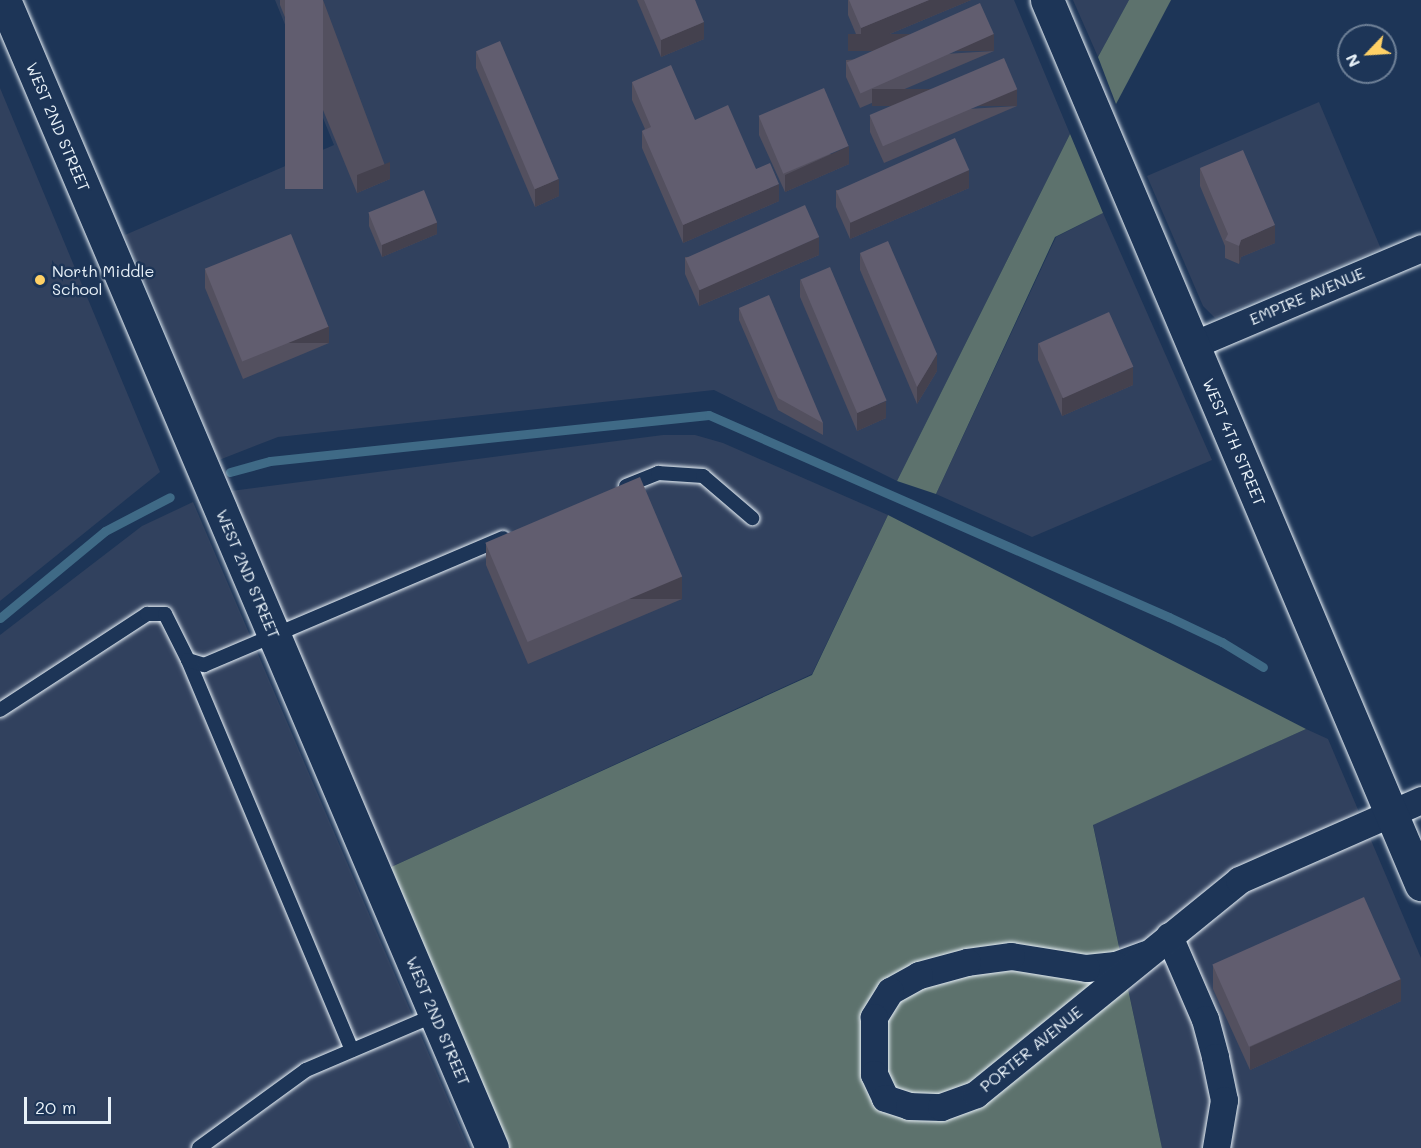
<!DOCTYPE html>
<html>
<head>
<meta charset="utf-8">
<style>
  body { margin:0 }
  #map { position:relative; width:1421px; height:1148px; overflow:hidden; background:#1d3557; font-family:Mali,sans-serif }
  div>[style] { position:absolute }
  [style*='--x'] { left:calc(var(--x)*1px); top:calc(var(--y)*1px); width:calc(var(--w)*1px); rotate:calc(var(--a)*1deg) }
  .built>* { inset:0; background:#31415e }
  .green>* { inset:0; background:#5d726d }
  .stream>* { height:9px; margin:-4.5px; padding:0 4.5px; transform-origin:4.5px; border-radius:4.5px; background:#3f6a86 }
  .roads { filter:drop-shadow(0 0 2px #e8f1f8) drop-shadow(0 0 2px #e8f1f8) }
  .service>* { height:14px; margin:-7px; padding:0 7px; transform-origin:7px; border-radius:7px; background:#1d3557 }
  .minor>* { height:27px; margin:-13.5px; padding:0 13.5px; transform-origin:13.5px; border-radius:13.5px; background:#1d3557 }
  .tertiary>* { height:33px; margin:-16.5px; padding:0 16.5px; transform-origin:16.5px; border-radius:16.5px; background:#1d3557 }
  .wall>* { inset:0; background:#53505f }
  .shaded-wall>* { inset:0; background:#44414e; transform-origin:0 0 }
  .building>* { inset:0; background:#615d6f; transform-origin:0 0 }
  .dots>* { width:16px; height:16px; translate:-50% -50%; box-sizing:border-box; border:3px solid #1d3557; border-radius:50% }
  span { translate:-50% -50%; white-space:nowrap; text-align:center; line-height:1.15; -webkit-text-stroke:5px #1d3557; paint-order:stroke }
  .street-label { font-size:16px; color:#e8f1f8 }
  .poi-label { font-size:16px; color:#e8f1f8 }
  .left { translate:0 -50%; text-align:left }
  .north { position:absolute; left:1337px; top:24px; width:60px; height:60px; box-sizing:border-box; background:#1d3557; border:2px solid #6e8097; border-radius:50%; rotate:245deg; font-size:16px; font-weight:700; line-height:24px; text-align:center; color:#e8f1f8 }
  .north::after { content:''; display:block; margin:auto; width:21px; height:27px; background:#ffd166; clip-path:polygon(50% 0,100% 100%,50% 72%,0 100%) }
  .scale { position:absolute; left:24px; top:1097px; width:87px; height:27px; box-sizing:border-box; border:3px solid #e8f1f8; border-top:0; padding-left:8px; font-size:18px; line-height:21px; white-space:nowrap; color:#e8f1f8; -webkit-text-stroke:4px #1d3557; paint-order:stroke }
</style>
</head>
<body>
<div id="map">
  <div class="built">
    <div style="clip-path:polygon(275px 0,1014px 0,1070px 134px,897px 481px,714px 390px,278px 437px,219px 460px,125px 235px,334px 145px)"></div>
    <div style="clip-path:polygon(1073px 0,1129px 0,1098px 57px)"></div>
    <div style="clip-path:polygon(0 88px,160px 472px,0 601px)"></div>
    <div style="clip-path:polygon(1319px 102px,1381px 249px,1215px 318px,1203px 306px,1147px 176px)"></div>
    <div style="clip-path:polygon(1103px 213px,1212px 460px,1032px 537px,936px 494px,1056px 237px)"></div>
    <div style="clip-path:polygon(663px 435px,695px 435px,723px 443px,888px 515px,812px 674px,389px 868px,231px 491px)"></div>
    <div style="clip-path:polygon(193px 502px,469px 1148px,0 1148px,0 635px,142px 526px)"></div>
    <div style="clip-path:polygon(1306px 729px,1328px 739px,1421px 958px,1421px 1148px,1162px 1148px,1093px 824px)"></div>
  </div>
  <div class="green">
    <div style="clip-path:polygon(1129px 0,1171px 0,1116px 104px,1098px 57px)"></div>
    <div style="clip-path:polygon(1070px 134px,1103px 213px,1055px 237px,936px 494px,897px 481px)"></div>
    <div style="clip-path:polygon(888px 515px,1306px 729px,1093px 825px,1162px 1148px,509px 1148px,389px 868px,812px 675px)"></div>
  </div>
  <div class="stream">
    <div style="--x:230;--y:472;--w:41;--a:-15.4"></div>
    <div style="--x:270;--y:461;--w:441;--a:-6"></div>
    <div style="--x:709;--y:415;--w:502;--a:23.71"></div>
    <div style="--x:1169;--y:617;--w:59;--a:25.3"></div>
    <div style="--x:1222;--y:642;--w:48;--a:31.4"></div>
    <div style="--x:0;--y:618;--w:136;--a:-39.6"></div>
    <div style="--x:105;--y:531;--w:73;--a:-27.6"></div>
  </div>
  <div class="roads">
    <div class="service">
      <div style="--x:626;--y:486;--w:35;--a:-22"></div>
      <div style="--x:658;--y:473;--w:45;--a:3.8"></div>
      <div style="--x:703;--y:476;--w:65;--a:40.6"></div>
      <div style="--x:188;--y:660;--w:423;--a:67.2"></div>
      <div style="--x:0;--y:710;--w:176;--a:-33.1"></div>
      <div style="--x:147;--y:614;--w:18;--a:0"></div>
      <div style="--x:165;--y:614;--w:51;--a:63.4"></div>
      <div style="--x:188;--y:660;--w:17;--a:17"></div>
      <div style="--x:204;--y:665;--w:325;--a:-23"></div>
      <div style="--x:199;--y:1148;--w:132;--a:-36.1"></div>
      <div style="--x:306;--y:1070;--w:140;--a:-23.1"></div>
    </div>
    <div class="minor">
      <div style="--x:1193;--y:345;--w:248;--a:-23"></div>
      <div style="--x:1169;--y:936;--w:90;--a:66.6"></div>
      <div style="--x:1205;--y:1019;--w:39;--a:75"></div>
      <div style="--x:1215;--y:1057;--w:44;--a:78.2"></div>
      <div style="--x:1224;--y:1100;--w:49;--a:99.5"></div>
      <div style="--x:1146;--y:954;--w:33;--a:160"></div>
      <div style="--x:1115;--y:965;--w:29;--a:174"></div>
      <div style="--x:1086;--y:968;--w:76;--a:-170.9"></div>
      <div style="--x:1011;--y:956;--w:44;--a:172.2"></div>
      <div style="--x:967;--y:962;--w:50;--a:164.8"></div>
      <div style="--x:919;--y:975;--w:33;--a:151"></div>
      <div style="--x:890;--y:991;--w:31;--a:122"></div>
      <div style="--x:874;--y:1017;--w:57;--a:90"></div>
      <div style="--x:874;--y:1074;--w:26;--a:65"></div>
      <div style="--x:885;--y:1098;--w:25;--a:18"></div>
      <div style="--x:909;--y:1106;--w:32;--a:2"></div>
      <div style="--x:941;--y:1107;--w:37;--a:-20"></div>
      <div style="--x:976;--y:1094;--w:339;--a:-39.1"></div>
      <div style="--x:1239;--y:880;--w:199;--a:-23.7"></div>
    </div>
    <div class="tertiary">
      <div style="--x:4;--y:0;--w:1247;--a:66.97"></div>
      <div style="--x:1047;--y:0;--w:960;--a:67.07"></div>
    </div>
  </div>
  <div class="wall">
    <div style="clip-path:polygon(280px 0,323px 0,390px 179px,357px 193px,280px 5px)"></div>
    <div style="clip-path:polygon(637px 0,695px 0,704px 39px,661px 57px)"></div>
    <div style="clip-path:polygon(848px 0,971px 0,861px 46px,848px 15px)"></div>
    <div style="clip-path:polygon(476px 51px,559px 196px,535px 207px,476px 68px)"></div>
    <div style="clip-path:polygon(994px 51px,860px 108px,846px 77px,846px 60px)"></div>
    <div style="clip-path:polygon(632px 82px,695px 120px,756px 169px,779px 201px,683px 243px,642px 148px,642px 131px,645px 129px,632px 100px)"></div>
    <div style="clip-path:polygon(1017px 106px,884px 163px,870px 132px,870px 115px)"></div>
    <div style="clip-path:polygon(759px 117px,849px 164px,785px 192px,759px 135px)"></div>
    <div style="clip-path:polygon(1200px 168px,1275px 243px,1241px 257px,1239px 264px,1225px 258px,1225px 246px,1200px 186px)"></div>
    <div style="clip-path:polygon(969px 188px,850px 239px,836px 207px,836px 190px)"></div>
    <div style="clip-path:polygon(369px 214px,437px 234px,382px 257px,369px 226px)"></div>
    <div style="clip-path:polygon(860px 253px,937px 371px,917px 404px,860px 270px)"></div>
    <div style="clip-path:polygon(819px 255px,699px 306px,685px 274px,685px 257px)"></div>
    <div style="clip-path:polygon(205px 270px,329px 343px,243px 379px,205px 288px)"></div>
    <div style="clip-path:polygon(800px 279px,886px 418px,857px 431px,800px 297px)"></div>
    <div style="clip-path:polygon(739px 308px,823px 423px,823px 435px,778px 410px,739px 320px)"></div>
    <div style="clip-path:polygon(1038px 343px,1133px 385px,1062px 416px,1038px 360px)"></div>
    <div style="clip-path:polygon(486px 543px,682px 599px,528px 664px,486px 565px)"></div>
    <div style="clip-path:polygon(1213px 966px,1401px 1001px,1250px 1070px,1213px 989px)"></div>
  </div>
  <div class="shaded-wall">
    <div style="clip-path:polygon(929px 0,971px 0,861px 46px,861px 28px)"></div>
    <div style="clip-path:polygon(704px 22px,704px 39px,661px 57px,661px 40px)"></div>
    <div style="left:994px;top:34px;width:17px;height:146px;rotate:90deg"></div>
    <div style="left:1017px;top:89px;width:17px;height:145px;rotate:90deg"></div>
    <div style="clip-path:polygon(849px 146px,849px 164px,785px 192px,785px 175px)"></div>
    <div style="clip-path:polygon(390px 162px,390px 179px,357px 193px,357px 175px)"></div>
    <div style="clip-path:polygon(969px 170px,969px 188px,850px 239px,850px 222px)"></div>
    <div style="clip-path:polygon(559px 179px,559px 196px,535px 207px,535px 189px)"></div>
    <div style="clip-path:polygon(779px 184px,779px 201px,683px 243px,683px 225px)"></div>
    <div style="clip-path:polygon(437px 222px,437px 234px,382px 257px,382px 245px)"></div>
    <div style="clip-path:polygon(1275px 225px,1275px 243px,1241px 257px,1239px 264px,1239px 246px,1241px 240px)"></div>
    <div style="clip-path:polygon(819px 237px,819px 255px,699px 306px,699px 289px)"></div>
    <div style="left:329px;top:326px;width:17px;height:93px;rotate:90deg"></div>
    <div style="clip-path:polygon(937px 354px,937px 371px,917px 404px,917px 387px)"></div>
    <div style="clip-path:polygon(1133px 367px,1133px 385px,1062px 416px,1062px 398px)"></div>
    <div style="clip-path:polygon(886px 401px,886px 418px,857px 431px,857px 413px)"></div>
    <div style="left:682px;top:576px;width:23px;height:168px;rotate:90deg"></div>
    <div style="clip-path:polygon(1401px 979px,1401px 1001px,1250px 1070px,1250px 1047px)"></div>
  </div>
  <div class="building">
    <div style="left:285px;top:0;width:38px;height:189px"></div>
    <div style="clip-path:polygon(644px 0,695px 0,704px 22px,661px 40px)"></div>
    <div style="clip-path:polygon(849px 0,929px 0,861px 28px)"></div>
    <div style="left:980px;top:3px;width:34px;height:146px;rotate:66deg"></div>
    <div style="left:500px;top:41px;width:150px;height:26px;rotate:67deg"></div>
    <div style="left:1004px;top:58px;width:34px;height:146px;rotate:67deg"></div>
    <div style="clip-path:polygon(671px 65px,695px 120px,728px 105px,756px 169px,770px 163px,779px 184px,683px 225px,642px 131px,651px 127px,632px 82px)"></div>
    <div style="left:824px;top:88px;width:63px;height:71px;rotate:67deg"></div>
    <div style="left:955px;top:138px;width:35px;height:130px;rotate:66deg"></div>
    <div style="clip-path:polygon(1243px 150px,1275px 225px,1241px 240px,1239px 246px,1225px 240px,1228px 234px,1200px 168px)"></div>
    <div style="left:424px;top:190px;width:35px;height:60px;rotate:68deg"></div>
    <div style="left:805px;top:205px;width:35px;height:131px;rotate:66deg"></div>
    <div style="left:291px;top:234px;width:100px;height:93px;rotate:68deg"></div>
    <div style="clip-path:polygon(888px 241px,937px 354px,917px 387px,860px 253px)"></div>
    <div style="left:830px;top:267px;width:145px;height:32px;rotate:67deg"></div>
    <div style="clip-path:polygon(769px 295px,823px 423px,778px 398px,739px 308px)"></div>
    <div style="left:1109px;top:312px;width:60px;height:77px;rotate:66deg"></div>
    <div style="left:640px;top:477px;width:108px;height:168px;rotate:67deg"></div>
    <div style="left:1364px;top:897px;width:90px;height:166px;rotate:66deg"></div>
  </div>
  <div class="dots">
    <div style="left:40px;top:280px;background:#ffd166"></div>
  </div>
  <div class="street-label">
    <span style="left:58px;top:127px;rotate:67deg">WEST 2ND STREET</span>
    <span style="left:1307px;top:296px;rotate:-23deg">EMPIRE AVENUE</span>
    <span style="left:1234px;top:442px;rotate:67deg">WEST 4TH STREET</span>
    <span style="left:248px;top:574px;rotate:67deg">WEST 2ND STREET</span>
    <span style="left:438px;top:1021px;rotate:67deg">WEST 2ND STREET</span>
    <span style="left:1031px;top:1049px;rotate:-39deg">PORTER AVENUE</span>
  </div>
  <div class="poi-label">
    <span class="left" style="left:52px;top:280px">North Middle<br>School</span>
  </div>
  <div class="north">N</div>
  <div class="scale">20 m</div>
</div>
</body>
</html>
